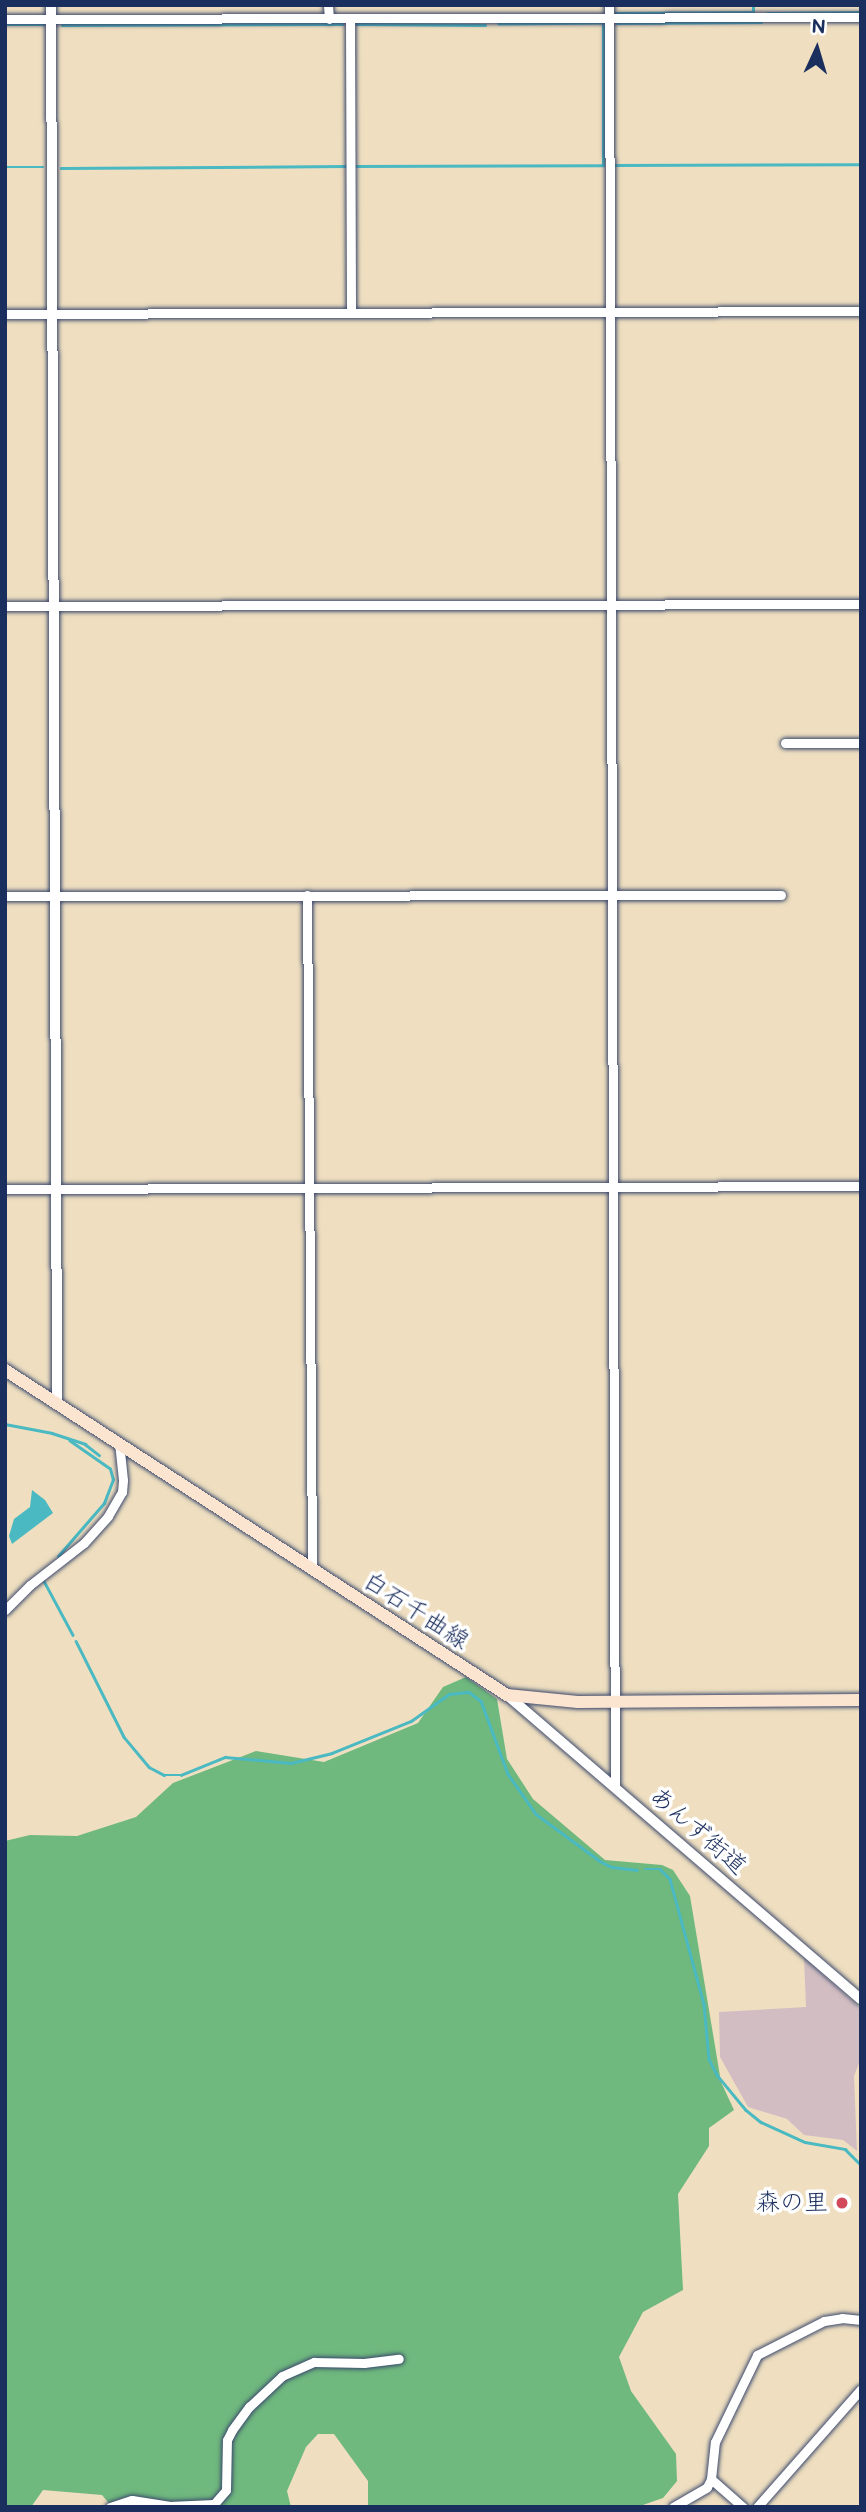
<!DOCTYPE html>
<html>
<head>
<meta charset="utf-8">
<style>
  body { margin:0 }
  #map { position:relative; width:866px; height:2512px; overflow:hidden; background:#efdfc0; font-family:"Balsamiq Sans","Klee One",sans-serif }
  div>[style] { position:absolute }
  [style*='--x'] { left:calc(var(--x)*1px); top:calc(var(--y)*1px); width:calc(var(--w)*1px); rotate:calc(var(--a)*1deg) }
  .industrial>* { inset:0; background:#d2bec2 }
  .forest>* { inset:0; background:#6fb87e }
  .water>* { inset:0; background:#4ab9c2 }
  .stream>* { height:2.5px; margin:-1.25px; padding:0 1.25px; transform-origin:1.25px; border-radius:1.25px; background:#4ab9c2 }
  .roads { filter:drop-shadow(0 0 2px #3b496d) drop-shadow(0 0 2px #3b496d) }
  .minor>* { height:9px; margin:-4.5px; padding:0 4.5px; transform-origin:4.5px; border-radius:4.5px; background:#fff }
  .tertiary>* { height:10px; margin:-5px; padding:0 5px; transform-origin:5px; border-radius:5px; background:#fff }
  .secondary>* { height:12px; margin:-6px; padding:0 6px; transform-origin:6px; border-radius:6px; background:#fce5d0 }
  .dots>* { width:19px; height:19px; translate:-50% -50%; box-sizing:border-box; border:4px solid #fff; border-radius:50% }
  span { translate:-50% -50%; white-space:nowrap; text-align:center; line-height:1.15; -webkit-text-stroke:7px #fff; paint-order:stroke }
  .street-label { font-size:24px; color:#1b2f5e }
  .poi-label { font-size:24px; color:#1b2f5e }
  .right { translate:-100% -50%; text-align:right }
  .frame { position:absolute; inset:0; border:7px solid #1b2f5e; pointer-events:none }
  .north { position:absolute; left:782px; top:14px; width:70px; height:70px; -webkit-text-stroke:5px #fff; paint-order:stroke; rotate:4deg; font-size:19px; font-weight:700; line-height:28px; text-align:center; color:#1b2f5e }
  .north::after { content:''; display:block; margin:auto; width:24px; height:32px; background:#1b2f5e; clip-path:polygon(50% 0,100% 100%,50% 72%,0 100%) }
</style>
</head>
<body>
<div id="map">
  <div class="industrial">
    <div style="clip-path:polygon(804px 1958px,859px 2007px,861px 2058px,854px 2076px,857px 2151px,843px 2140px,804px 2135px,787px 2119px,748px 2107px,720px 2057px,719px 2012px,806px 2007px)"></div>
  </div>
  <div class="forest">
    <div style="clip-path:polygon(466px 1677px,497px 1699px,507px 1759px,533px 1799px,605px 1860px,662px 1865px,673px 1870px,690px 1896px,721px 2082px,734px 2110px,709px 2128px,709px 2146px,678px 2194px,683px 2290px,643px 2312px,619px 2357px,631px 2391px,676px 2454px,677px 2481px,663px 2498px,640px 2506px,368px 2507px,368px 2481px,334px 2434px,318px 2434px,306px 2447px,287px 2491px,291px 2507px,112px 2507px,102px 2495px,43px 2490px,31px 2507px,5px 2507px,5px 1841px,30px 1835px,77px 1836px,136px 1817px,173px 1783px,256px 1751px,324px 1762px,418px 1723px,443px 1687px)"></div>
  </div>
  <div class="water">
    <div style="clip-path:polygon(32px 1490px,45px 1500px,53px 1513px,12px 1544px,9px 1536px,14px 1519px,30px 1507px)"></div>
  </div>
  <div class="stream">
    <div style="--x:616;--y:13;--w:137;--a:-0.4"></div>
    <div style="--x:753;--y:12;--w:7;--a:-90"></div>
    <div style="--x:767;--y:13;--w:94;--a:-0.6"></div>
    <div style="--x:617;--y:23;--w:144;--a:-0.4"></div>
    <div style="--x:357;--y:24;--w:128;--a:0.4"></div>
    <div style="--x:5;--y:25;--w:39;--a:0"></div>
    <div style="--x:62;--y:25;--w:280;--a:-0.2"></div>
    <div style="--x:614;--y:165;--w:247;--a:-0.2"></div>
    <div style="--x:354;--y:166;--w:249;--a:-0.2"></div>
    <div style="--x:603;--y:165;--w:142;--a:-90"></div>
    <div style="--x:603;--y:23;--w:104;--a:179.4"></div>
    <div style="--x:5;--y:167;--w:38;--a:0"></div>
    <div style="--x:61;--y:168;--w:285;--a:-0.4"></div>
    <div style="--x:5;--y:1424;--w:48;--a:10.8"></div>
    <div style="--x:52;--y:1433;--w:35;--a:18"></div>
    <div style="--x:85;--y:1444;--w:18;--a:38"></div>
    <div style="--x:58;--y:1556;--w:70;--a:-49"></div>
    <div style="--x:104;--y:1503;--w:25;--a:-69"></div>
    <div style="--x:113;--y:1480;--w:11;--a:-105"></div>
    <div style="--x:110;--y:1469;--w:49;--a:-145"></div>
    <div style="--x:44;--y:1581;--w:61;--a:61.8"></div>
    <div style="--x:76;--y:1641;--w:107;--a:63.4"></div>
    <div style="--x:124;--y:1737;--w:39;--a:50"></div>
    <div style="--x:149;--y:1767;--w:17;--a:28"></div>
    <div style="--x:164;--y:1775;--w:17;--a:0"></div>
    <div style="--x:181;--y:1775;--w:48;--a:-22.2"></div>
    <div style="--x:225;--y:1757;--w:66;--a:5.2"></div>
    <div style="--x:291;--y:1763;--w:42;--a:-13.7"></div>
    <div style="--x:332;--y:1753;--w:85;--a:-22.1"></div>
    <div style="--x:411;--y:1721;--w:47;--a:-35.4"></div>
    <div style="--x:449;--y:1694;--w:20;--a:-6"></div>
    <div style="--x:469;--y:1692;--w:15;--a:37"></div>
    <div style="--x:481;--y:1701;--w:78;--a:69.7"></div>
    <div style="--x:508;--y:1774;--w:49;--a:55"></div>
    <div style="--x:536;--y:1814;--w:79;--a:36.3"></div>
    <div style="--x:600;--y:1861;--w:13;--a:27"></div>
    <div style="--x:612;--y:1867;--w:25;--a:7"></div>
    <div style="--x:645;--y:1869;--w:15;--a:0"></div>
    <div style="--x:660;--y:1869;--w:14;--a:45"></div>
    <div style="--x:670;--y:1879;--w:130;--a:74.8"></div>
    <div style="--x:704;--y:2004;--w:55;--a:84.8"></div>
    <div style="--x:709;--y:2059;--w:18;--a:63"></div>
    <div style="--x:717;--y:2075;--w:45;--a:50.4"></div>
    <div style="--x:746;--y:2110;--w:19;--a:39"></div>
    <div style="--x:761;--y:2122;--w:48;--a:24.4"></div>
    <div style="--x:805;--y:2142;--w:41;--a:9.9"></div>
    <div style="--x:845;--y:2149;--w:23;--a:45"></div>
  </div>
  <div class="roads">
    <div class="minor">
      <div style="--x:328;--y:5;--w:14;--a:86"></div>
      <div style="--x:609;--y:5;--w:1782;--a:89.81"></div>
      <div style="--x:350;--y:18;--w:295;--a:89.8"></div>
      <div style="--x:5;--y:19;--w:856;--a:-0.13"></div>
      <div style="--x:5;--y:314;--w:856;--a:-0.2"></div>
      <div style="--x:5;--y:606;--w:856;--a:-0.13"></div>
      <div style="--x:785;--y:743;--w:76;--a:0"></div>
      <div style="--x:307;--y:895;--w:673;--a:89.57"></div>
      <div style="--x:5;--y:896;--w:776;--a:-0.07"></div>
      <div style="--x:5;--y:1189;--w:856;--a:-0.2"></div>
      <div style="--x:5;--y:1610;--w:35;--a:-45"></div>
      <div style="--x:30;--y:1585;--w:68;--a:-37.9"></div>
      <div style="--x:84;--y:1543;--w:36;--a:-48"></div>
      <div style="--x:108;--y:1516;--w:28;--a:-60"></div>
      <div style="--x:122;--y:1492;--w:12;--a:-85"></div>
      <div style="--x:123;--y:1480;--w:36;--a:-96"></div>
      <div style="--x:711;--y:2479;--w:43;--a:41.2"></div>
      <div style="--x:110;--y:2507;--w:23;--a:-18"></div>
      <div style="--x:132;--y:2500;--w:37;--a:9"></div>
      <div style="--x:169;--y:2506;--w:45;--a:-2.5"></div>
      <div style="--x:214;--y:2504;--w:18;--a:-49"></div>
      <div style="--x:226;--y:2490;--w:50;--a:-88.9"></div>
      <div style="--x:227;--y:2440;--w:11;--a:-63"></div>
      <div style="--x:232;--y:2430;--w:29;--a:-54"></div>
      <div style="--x:249;--y:2407;--w:45;--a:-43.2"></div>
      <div style="--x:282;--y:2376;--w:35;--a:-24"></div>
      <div style="--x:314;--y:2362;--w:50;--a:1.1"></div>
      <div style="--x:364;--y:2363;--w:35;--a:-7"></div>
      <div style="--x:673;--y:2507;--w:39;--a:-30"></div>
      <div style="--x:707;--y:2487;--w:9;--a:-63"></div>
      <div style="--x:711;--y:2479;--w:37;--a:-84"></div>
      <div style="--x:715;--y:2442;--w:97;--a:-64.2"></div>
      <div style="--x:757;--y:2355;--w:75;--a:-26.9"></div>
      <div style="--x:824;--y:2321;--w:18;--a:-9"></div>
      <div style="--x:842;--y:2318;--w:19;--a:6"></div>
      <div style="--x:757;--y:2507;--w:157;--a:-48.6"></div>
    </div>
    <div class="tertiary">
      <div style="--x:51;--y:5;--w:1397;--a:89.75"></div>
      <div style="--x:507;--y:1695;--w:467;--a:40.7"></div>
    </div>
    <div class="secondary">
      <div style="--x:5;--y:1370;--w:598;--a:32.92"></div>
      <div style="--x:507;--y:1695;--w:71;--a:5.6"></div>
      <div style="--x:578;--y:1702;--w:283;--a:-0.4"></div>
    </div>
  </div>
  <div class="dots">
    <div style="left:842px;top:2203px;background:#d1495b"></div>
  </div>
  <div class="street-label">
    <span style="left:416px;top:1611px;rotate:33deg">白石千曲線</span>
    <span style="left:698px;top:1831px;rotate:41deg">あんず街道</span>
  </div>
  <div class="poi-label">
    <span class="right" style="left:828px;top:2203px">森の里</span>
  </div>
  <div class="frame"></div>
  <div class="north">N</div>
</div>
</body>
</html>
